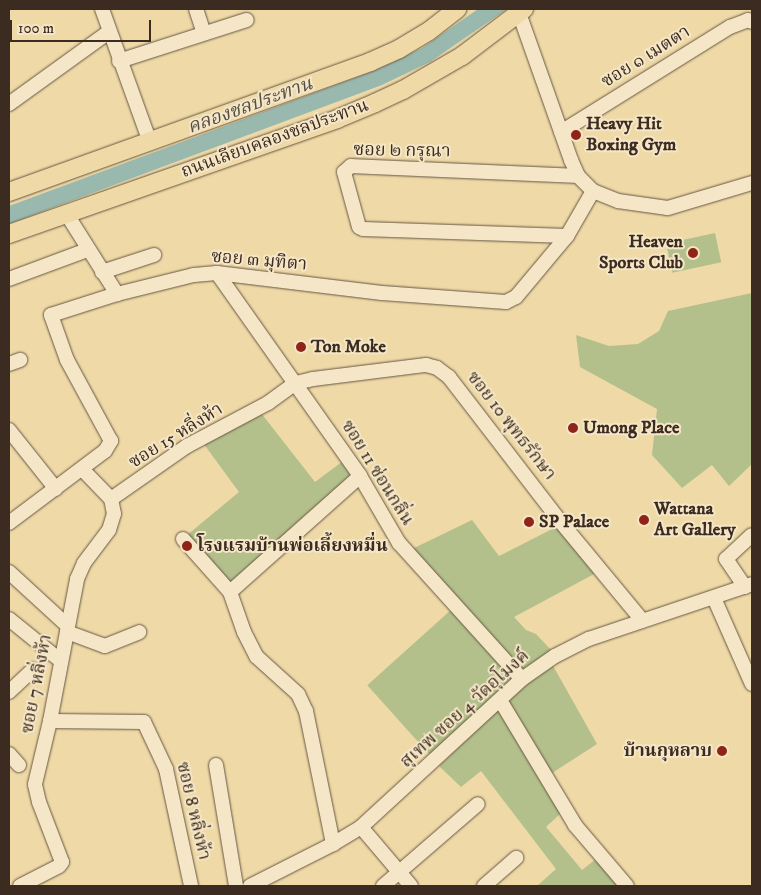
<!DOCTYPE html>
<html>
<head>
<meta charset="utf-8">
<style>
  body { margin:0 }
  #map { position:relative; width:761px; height:895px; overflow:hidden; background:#eed9a7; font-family:"IM FELL DW Pica","Noto Serif Thai",serif }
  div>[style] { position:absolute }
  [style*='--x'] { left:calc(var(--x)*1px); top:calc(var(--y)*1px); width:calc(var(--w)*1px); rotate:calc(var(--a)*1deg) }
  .green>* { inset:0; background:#b3c08c; transform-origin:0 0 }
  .water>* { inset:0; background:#9ab9ae }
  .roads { filter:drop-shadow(0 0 1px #685642) drop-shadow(0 0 1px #685642) }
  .minor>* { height:14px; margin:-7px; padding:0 7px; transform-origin:7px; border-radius:7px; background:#f4e6c6 }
  .major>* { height:18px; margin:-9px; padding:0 9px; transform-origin:9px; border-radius:9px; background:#eed9a7 }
  .dots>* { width:14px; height:14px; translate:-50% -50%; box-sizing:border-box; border:2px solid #f4e6c6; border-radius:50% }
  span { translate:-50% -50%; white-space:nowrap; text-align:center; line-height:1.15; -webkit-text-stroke:4px #f4e6c6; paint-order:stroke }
  .street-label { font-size:18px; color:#3c2b20 }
  .poi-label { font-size:18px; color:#3c2b20; font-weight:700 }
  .left { translate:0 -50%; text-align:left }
  .right { translate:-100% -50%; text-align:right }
  .water-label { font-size:19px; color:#544e44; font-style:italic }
  .frame { position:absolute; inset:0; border:10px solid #3c2b20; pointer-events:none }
  .scale { position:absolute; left:10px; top:20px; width:141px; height:22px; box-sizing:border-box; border:2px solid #3c2b20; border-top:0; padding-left:6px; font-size:15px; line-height:18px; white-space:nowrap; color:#3c2b20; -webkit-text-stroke:4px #f4e6c6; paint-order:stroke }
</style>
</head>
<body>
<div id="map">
  <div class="green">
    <div style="left:715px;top:233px;width:30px;height:50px;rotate:78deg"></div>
    <div style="clip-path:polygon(752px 293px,752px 464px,729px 486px,712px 465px,682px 488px,652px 455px,657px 409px,580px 367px,576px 335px,609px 346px,638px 344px,659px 331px,668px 311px)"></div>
    <div style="clip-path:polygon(261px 413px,315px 482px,343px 461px,355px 476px,230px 586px,186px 536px,239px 492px,203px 443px)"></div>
    <div style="clip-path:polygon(472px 520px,499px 556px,558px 526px,596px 573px,514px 617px,526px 630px,536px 634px,552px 651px,522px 675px,410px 550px)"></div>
    <div style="left:452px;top:609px;width:95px;height:114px;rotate:48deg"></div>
    <div style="clip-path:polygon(552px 664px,597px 744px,549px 775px,505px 702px)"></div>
    <div style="clip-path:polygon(499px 709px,561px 813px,546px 827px,582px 870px,596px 859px,620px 886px,537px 886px,556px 869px,481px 771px,461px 787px,439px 766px)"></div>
  </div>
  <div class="water">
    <div style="clip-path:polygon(478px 9px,507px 9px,430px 62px,382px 85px,9px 224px,9px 206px,376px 70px,422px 48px)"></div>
  </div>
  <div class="roads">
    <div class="minor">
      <div style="--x:102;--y:9;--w:141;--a:70.2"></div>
      <div style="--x:196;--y:9;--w:25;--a:72"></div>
      <div style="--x:519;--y:13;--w:156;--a:70.5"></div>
      <div style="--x:571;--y:160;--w:17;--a:66"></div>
      <div style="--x:578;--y:176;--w:21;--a:45"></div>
      <div style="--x:593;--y:191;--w:27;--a:22"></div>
      <div style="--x:618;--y:201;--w:50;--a:8"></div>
      <div style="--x:668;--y:208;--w:88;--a:-16.6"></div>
      <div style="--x:119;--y:61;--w:134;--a:-17.8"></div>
      <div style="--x:9;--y:104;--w:123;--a:-35.8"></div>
      <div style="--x:561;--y:132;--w:199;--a:-31.9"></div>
      <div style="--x:730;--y:27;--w:19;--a:-21"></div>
      <div style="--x:748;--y:20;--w:4;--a:27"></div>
      <div style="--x:66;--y:213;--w:96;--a:57.8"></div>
      <div style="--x:567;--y:236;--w:204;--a:-178"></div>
      <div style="--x:363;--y:229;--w:4;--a:-153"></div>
      <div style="--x:359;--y:227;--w:57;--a:-105.3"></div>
      <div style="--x:344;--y:172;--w:9;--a:-41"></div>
      <div style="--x:351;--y:166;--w:227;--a:2.5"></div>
      <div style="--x:102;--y:272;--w:55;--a:-18.1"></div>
      <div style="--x:217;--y:273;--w:248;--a:54.8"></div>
      <div style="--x:360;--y:476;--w:78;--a:59.8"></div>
      <div style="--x:399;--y:543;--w:183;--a:47.9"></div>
      <div style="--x:9;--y:279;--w:83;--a:-20.4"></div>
      <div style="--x:9;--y:364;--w:12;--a:-20"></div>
      <div style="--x:9;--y:430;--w:75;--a:51.5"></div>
      <div style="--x:82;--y:469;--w:42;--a:46"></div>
      <div style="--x:111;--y:499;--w:93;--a:-34.9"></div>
      <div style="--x:187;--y:446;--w:92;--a:-28"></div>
      <div style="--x:268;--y:403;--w:34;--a:-36"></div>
      <div style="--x:296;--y:383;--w:17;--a:-13"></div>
      <div style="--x:313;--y:379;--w:114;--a:-7.1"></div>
      <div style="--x:426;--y:365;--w:11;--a:15"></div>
      <div style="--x:437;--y:368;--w:15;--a:37"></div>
      <div style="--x:449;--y:377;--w:182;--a:52.4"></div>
      <div style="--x:560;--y:521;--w:129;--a:50.4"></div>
      <div style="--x:9;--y:523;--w:120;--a:-36.9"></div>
      <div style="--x:105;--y:451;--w:12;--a:-59"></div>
      <div style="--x:111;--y:441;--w:92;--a:-118.5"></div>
      <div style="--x:67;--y:360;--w:48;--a:-109.6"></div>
      <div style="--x:51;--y:315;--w:69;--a:-17.7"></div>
      <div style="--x:117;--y:294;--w:79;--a:-13.9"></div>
      <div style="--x:194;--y:275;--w:23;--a:-5"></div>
      <div style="--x:217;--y:273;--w:166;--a:6.9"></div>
      <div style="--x:382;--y:293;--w:124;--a:4.2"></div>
      <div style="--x:506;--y:302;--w:11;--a:-27"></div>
      <div style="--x:516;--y:297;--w:80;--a:-50.1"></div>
      <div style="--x:567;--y:236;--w:52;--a:-60"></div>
      <div style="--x:183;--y:539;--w:71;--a:48.4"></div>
      <div style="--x:230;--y:592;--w:42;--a:70.7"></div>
      <div style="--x:244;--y:632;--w:28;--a:63"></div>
      <div style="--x:257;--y:657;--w:55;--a:42.1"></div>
      <div style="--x:298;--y:694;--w:19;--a:65"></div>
      <div style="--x:306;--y:711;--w:136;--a:78.5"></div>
      <div style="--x:9;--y:572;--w:80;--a:42.5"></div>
      <div style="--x:745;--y:587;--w:34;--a:-124"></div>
      <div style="--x:726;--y:559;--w:35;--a:-43"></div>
      <div style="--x:230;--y:592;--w:174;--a:-41.7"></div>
      <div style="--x:714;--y:598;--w:94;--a:66.2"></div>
      <div style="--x:9;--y:619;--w:67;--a:38.9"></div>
      <div style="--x:67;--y:632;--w:40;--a:20.2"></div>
      <div style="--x:105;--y:646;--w:37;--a:-22"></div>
      <div style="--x:9;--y:692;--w:33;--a:-43"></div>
      <div style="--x:500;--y:700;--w:146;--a:59"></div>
      <div style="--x:575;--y:825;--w:80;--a:49.6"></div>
      <div style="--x:50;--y:721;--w:94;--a:0.6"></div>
      <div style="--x:144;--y:722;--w:52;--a:64.9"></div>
      <div style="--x:166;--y:769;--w:120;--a:77.9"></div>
      <div style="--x:9;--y:754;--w:15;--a:48"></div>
      <div style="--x:216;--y:765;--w:123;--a:80.6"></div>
      <div style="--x:361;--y:827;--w:77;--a:49.7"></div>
      <div style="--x:20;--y:886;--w:44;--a:-27.1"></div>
      <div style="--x:59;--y:866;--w:5;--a:-53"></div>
      <div style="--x:62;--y:862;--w:64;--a:-111"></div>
      <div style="--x:39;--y:802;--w:18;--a:-103"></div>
      <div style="--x:35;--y:784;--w:65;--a:-76.6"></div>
      <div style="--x:50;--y:721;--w:145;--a:-79.2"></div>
      <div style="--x:77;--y:579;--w:17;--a:-66"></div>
      <div style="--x:84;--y:563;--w:41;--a:-52.9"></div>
      <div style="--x:109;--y:530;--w:17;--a:-73"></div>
      <div style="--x:114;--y:514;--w:15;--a:-101"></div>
      <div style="--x:250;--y:886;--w:93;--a:-26.8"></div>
      <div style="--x:333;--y:844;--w:33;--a:-31"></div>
      <div style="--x:361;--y:827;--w:219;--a:-42.6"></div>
      <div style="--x:522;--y:679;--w:40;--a:-34.9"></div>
      <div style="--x:555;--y:656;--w:38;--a:-27"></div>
      <div style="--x:589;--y:639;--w:172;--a:-18.6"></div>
      <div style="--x:383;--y:886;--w:125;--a:-40.8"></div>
      <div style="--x:484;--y:886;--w:43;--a:-41.2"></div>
    </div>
    <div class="major">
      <div style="--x:9;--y:192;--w:384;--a:-19.8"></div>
      <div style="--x:370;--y:62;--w:32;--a:-24"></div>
      <div style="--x:399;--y:49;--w:35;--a:-31"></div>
      <div style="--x:429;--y:31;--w:36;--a:-38"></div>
      <div style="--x:9;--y:234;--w:348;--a:-19.3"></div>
      <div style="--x:337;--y:119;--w:41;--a:-22.8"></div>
      <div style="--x:375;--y:103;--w:31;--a:-25"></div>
      <div style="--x:403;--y:90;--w:68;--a:-30"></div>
      <div style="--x:462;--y:56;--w:78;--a:-37.2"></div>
    </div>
  </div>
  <div class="dots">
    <div style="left:576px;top:135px;background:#8f2418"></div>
    <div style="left:693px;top:253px;background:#8f2418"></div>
    <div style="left:301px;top:347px;background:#8f2418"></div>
    <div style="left:573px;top:428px;background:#8f2418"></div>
    <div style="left:644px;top:520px;background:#8f2418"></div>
    <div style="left:529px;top:522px;background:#8f2418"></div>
    <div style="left:187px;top:546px;background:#8f2418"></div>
    <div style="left:722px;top:751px;background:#8f2418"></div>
  </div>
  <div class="street-label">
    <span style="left:646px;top:57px;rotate:-32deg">ซอย ๑ เมตตา</span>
    <span style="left:275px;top:139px;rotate:-20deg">ถนนเลียบคลองชลประทาน</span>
    <span style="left:402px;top:151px;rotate:1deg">ซอย ๒ กรุณา</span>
    <span style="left:259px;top:261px;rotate:5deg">ซอย ๓ มุทิตา</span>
    <span style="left:511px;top:426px;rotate:52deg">ซอย 10 พุทธรักษา</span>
    <span style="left:176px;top:436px;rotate:-32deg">ซอย 15 หลิ่งห้า</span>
    <span style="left:377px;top:473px;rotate:58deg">ซอย 11 ซ่อนกลิ่น</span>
    <span style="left:37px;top:684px;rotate:-79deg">ซอย 7 หลิ่งห้า</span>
    <span style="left:465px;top:709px;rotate:-42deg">สุเทพ ซอย 4 วัดอุโมงค์</span>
    <span style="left:193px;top:811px;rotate:77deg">ซอย 8 หลิ่งห้า</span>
  </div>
  <div class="poi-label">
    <span class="left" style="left:586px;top:135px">Heavy Hit<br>Boxing Gym</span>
    <span class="right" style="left:683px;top:253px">Heaven<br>Sports Club</span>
    <span class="left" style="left:311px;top:347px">Ton Moke</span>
    <span class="left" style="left:583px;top:428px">Umong Place</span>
    <span class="left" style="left:654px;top:520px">Wattana<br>Art Gallery</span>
    <span class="left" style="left:539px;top:522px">SP Palace</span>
    <span class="left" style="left:197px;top:546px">โรงแรมบ้านพ่อเลี้ยงหมื่น</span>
    <span class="right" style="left:712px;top:751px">บ้านกุหลาบ</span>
  </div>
  <div class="water-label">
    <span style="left:250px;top:106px;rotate:-20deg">คลองชลประทาน</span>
  </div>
  <div class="frame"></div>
  <div class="scale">100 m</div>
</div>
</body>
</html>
